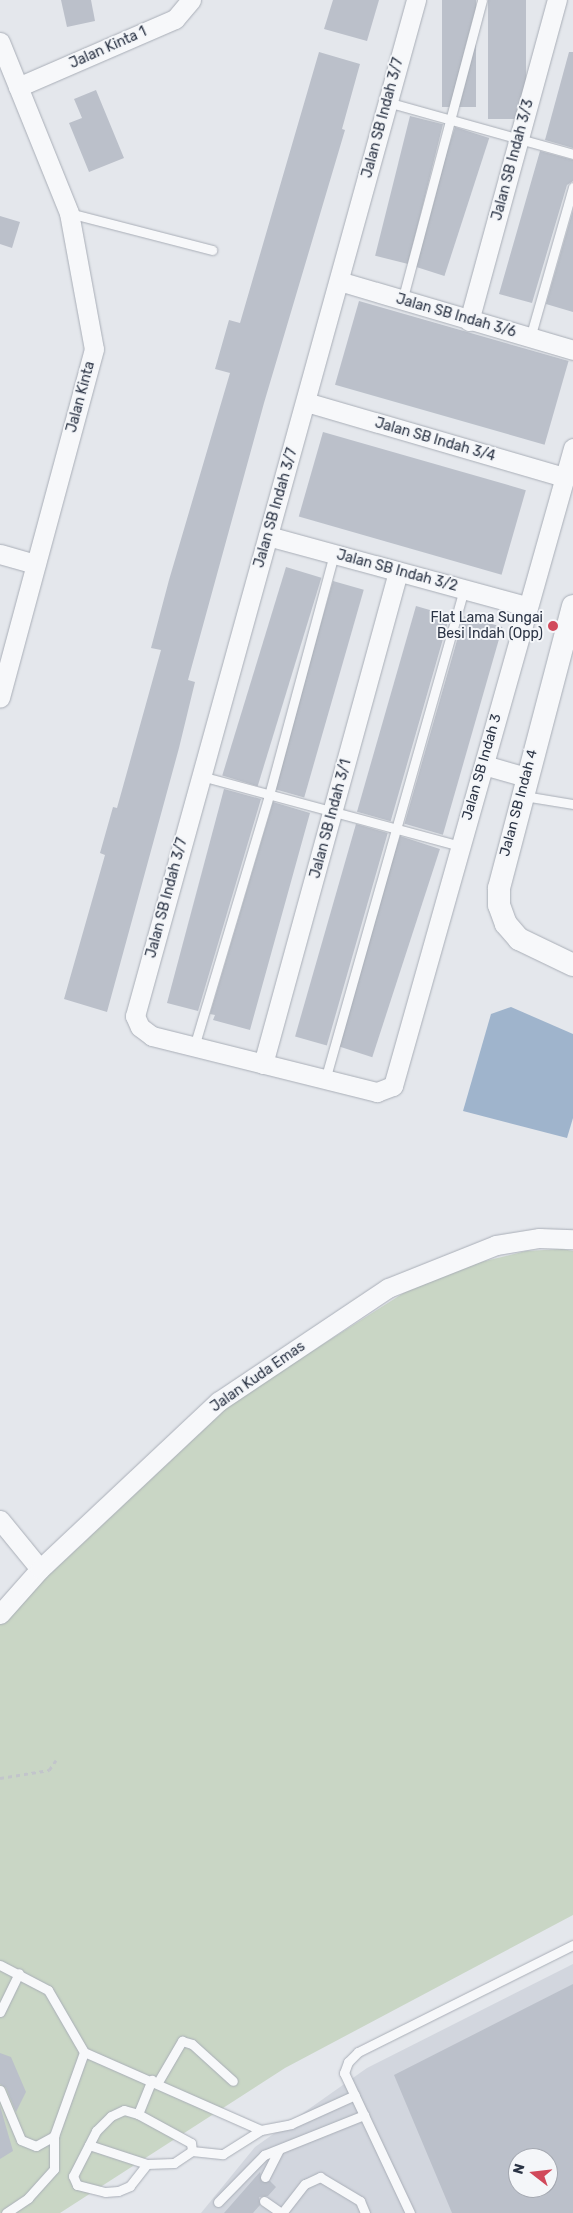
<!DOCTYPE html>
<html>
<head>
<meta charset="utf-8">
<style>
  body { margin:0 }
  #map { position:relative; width:573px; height:2213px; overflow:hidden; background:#e4e7ec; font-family:Rubik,sans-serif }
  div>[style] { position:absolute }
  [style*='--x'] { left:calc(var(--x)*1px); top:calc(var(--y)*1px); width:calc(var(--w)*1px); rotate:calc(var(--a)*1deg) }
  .built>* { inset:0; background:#d2d6de }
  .green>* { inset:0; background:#c9d6c5 }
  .water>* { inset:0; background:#9fb4cc }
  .building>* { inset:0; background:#bbc0ca; transform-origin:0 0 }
  .path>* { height:2.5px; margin-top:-1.25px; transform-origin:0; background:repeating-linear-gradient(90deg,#c2c5cb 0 4px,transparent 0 8px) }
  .roads { filter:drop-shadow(0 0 1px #a9aeb7) drop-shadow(0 0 1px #a9aeb7) }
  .service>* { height:9px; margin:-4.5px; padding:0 4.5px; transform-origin:4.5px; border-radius:4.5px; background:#f7f8fa }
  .minor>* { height:19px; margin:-9.5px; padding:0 9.5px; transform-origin:9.5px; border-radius:9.5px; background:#f7f8fa }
  .tertiary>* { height:22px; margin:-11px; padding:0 11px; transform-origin:11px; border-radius:11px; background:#f7f8fa }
  .dots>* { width:14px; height:14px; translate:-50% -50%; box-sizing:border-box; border:2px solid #f4f6f9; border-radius:50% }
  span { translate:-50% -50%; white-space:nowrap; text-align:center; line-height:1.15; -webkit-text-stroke:4px #f4f6f9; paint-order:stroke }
  .street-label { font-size:14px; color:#2b3445 }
  .poi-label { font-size:14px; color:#2b3445 }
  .right { translate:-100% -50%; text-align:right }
  .north { position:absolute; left:508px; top:2148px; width:50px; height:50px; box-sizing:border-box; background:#f4f6f9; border:1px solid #a4a8b1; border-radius:50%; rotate:286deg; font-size:14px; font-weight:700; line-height:20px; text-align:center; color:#2b3445 }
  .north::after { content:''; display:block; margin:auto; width:18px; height:22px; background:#d1495b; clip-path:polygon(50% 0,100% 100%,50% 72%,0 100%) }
</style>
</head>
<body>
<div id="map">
  <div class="built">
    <div style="clip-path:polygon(evenodd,573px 1964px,573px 2213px,201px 2213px,255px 2147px,367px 2068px,573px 1964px,518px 2158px,548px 2158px,548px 2188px,518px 2188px,518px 2158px)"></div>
  </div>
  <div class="green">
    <div style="clip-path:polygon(562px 1249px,573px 1251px,573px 1915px,285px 2068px,60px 2213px,0 2213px,0 1621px,235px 1400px,413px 1287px,481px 1262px,526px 1251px)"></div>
  </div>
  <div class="water">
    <div style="clip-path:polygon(511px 1007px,573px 1034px,573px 1118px,567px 1138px,463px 1111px,491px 1014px)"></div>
  </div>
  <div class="building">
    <div style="clip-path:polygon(61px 0,91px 0,95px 21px,67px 27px)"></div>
    <div style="clip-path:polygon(333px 0,379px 0,367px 41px,324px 29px)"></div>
    <div style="left:442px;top:0;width:34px;height:107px"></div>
    <div style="left:488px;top:0;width:38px;height:119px"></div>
    <div style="clip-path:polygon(319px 52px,360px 64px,342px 129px,345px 130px,264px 403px,188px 680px,195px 682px,179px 748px,107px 1012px,64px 999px,105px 855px,100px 853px,113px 807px,117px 808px,161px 650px,151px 648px,169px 580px,230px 373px,215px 369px,229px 320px,240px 323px)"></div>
    <div style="clip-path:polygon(569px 52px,573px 52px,573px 148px,545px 140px)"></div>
    <div style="clip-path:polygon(96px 90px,124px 158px,89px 172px,69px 123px,82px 118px,74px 99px)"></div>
    <div style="left:410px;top:116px;width:34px;height:144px;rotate:14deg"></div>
    <div style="left:455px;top:127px;width:36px;height:145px;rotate:18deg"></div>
    <div style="clip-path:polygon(540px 151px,573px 160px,573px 181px,567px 185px,532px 303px,499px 294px)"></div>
    <div style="clip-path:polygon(573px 210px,573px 312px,546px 304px)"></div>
    <div style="clip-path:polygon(0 216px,20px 222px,12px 248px,0 244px)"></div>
    <div style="left:359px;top:301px;width:218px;height:87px;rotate:16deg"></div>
    <div style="left:323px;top:432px;width:211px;height:88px;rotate:16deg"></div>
    <div style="left:286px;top:567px;width:37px;height:218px;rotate:17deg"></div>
    <div style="left:333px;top:581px;width:32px;height:216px;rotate:16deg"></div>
    <div style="left:416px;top:606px;width:35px;height:214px;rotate:16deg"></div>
    <div style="left:464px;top:616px;width:40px;height:216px;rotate:16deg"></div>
    <div style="clip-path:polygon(224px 789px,261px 799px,198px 1011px,167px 1003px)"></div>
    <div style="clip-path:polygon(273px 802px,310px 813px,250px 1030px,213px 1020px,215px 1015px,210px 1014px)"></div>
    <div style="left:356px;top:824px;width:33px;height:221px;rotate:16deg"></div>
    <div style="left:400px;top:836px;width:42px;height:219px;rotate:18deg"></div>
    <div style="clip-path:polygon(evenodd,573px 1984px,573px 2213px,452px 2213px,394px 2075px,573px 1984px,518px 2158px,548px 2158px,548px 2188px,518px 2188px,518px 2158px)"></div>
    <div style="clip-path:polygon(0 2053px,11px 2057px,26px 2092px,16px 2112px,6px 2088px,0 2084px)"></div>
    <div style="clip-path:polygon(0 2106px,13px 2151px,0 2159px)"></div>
    <div style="clip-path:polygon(260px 2172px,262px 2182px,270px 2181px,276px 2187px,268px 2196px,259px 2197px,260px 2205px,253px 2213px,224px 2213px)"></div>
  </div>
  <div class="path">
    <div style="--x:0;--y:1778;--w:50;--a:-9.3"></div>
    <div style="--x:49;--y:1770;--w:12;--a:-55"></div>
  </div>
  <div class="roads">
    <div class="service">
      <div style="--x:387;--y:102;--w:193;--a:15.6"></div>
      <div style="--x:69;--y:213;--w:148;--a:14.5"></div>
      <div style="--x:402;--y:301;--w:311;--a:-75.1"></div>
      <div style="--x:530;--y:338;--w:157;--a:-74.1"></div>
      <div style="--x:201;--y:776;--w:268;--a:15.1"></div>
      <div style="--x:524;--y:796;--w:50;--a:9.3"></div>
      <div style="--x:194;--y:1047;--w:263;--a:-73.4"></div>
      <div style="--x:269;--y:795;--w:250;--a:-74.9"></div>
      <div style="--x:325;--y:1080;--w:510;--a:-74.19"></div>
      <div style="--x:0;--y:1965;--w:54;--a:27.5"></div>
      <div style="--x:48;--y:1990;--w:72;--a:59.9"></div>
      <div style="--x:84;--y:2052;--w:193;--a:23.8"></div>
      <div style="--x:261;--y:2130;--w:31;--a:-11"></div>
      <div style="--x:291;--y:2124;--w:70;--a:-24.4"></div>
      <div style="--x:0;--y:2012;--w:43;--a:-64"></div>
      <div style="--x:158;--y:2082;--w:48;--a:-59.7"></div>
      <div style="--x:182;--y:2041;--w:10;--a:17"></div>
      <div style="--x:192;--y:2044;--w:55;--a:42.1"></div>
      <div style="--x:0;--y:2090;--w:54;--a:67.2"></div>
      <div style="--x:21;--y:2140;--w:16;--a:22"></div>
      <div style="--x:36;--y:2146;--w:21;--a:-29"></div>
      <div style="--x:54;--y:2136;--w:89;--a:-70.3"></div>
      <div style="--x:89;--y:2145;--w:61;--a:18.1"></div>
      <div style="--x:147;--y:2164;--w:27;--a:-2"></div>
      <div style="--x:174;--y:2163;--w:22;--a:-34"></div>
      <div style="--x:192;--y:2151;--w:8;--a:-97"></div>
      <div style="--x:191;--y:2143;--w:60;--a:-151.3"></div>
      <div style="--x:192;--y:2151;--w:31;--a:6"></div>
      <div style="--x:223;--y:2154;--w:45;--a:-32.3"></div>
      <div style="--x:147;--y:2164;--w:28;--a:128"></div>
      <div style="--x:130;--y:2186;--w:13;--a:157"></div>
      <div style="--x:118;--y:2191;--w:13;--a:176"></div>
      <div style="--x:105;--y:2192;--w:29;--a:-166"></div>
      <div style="--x:77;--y:2185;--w:10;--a:-114"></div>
      <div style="--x:73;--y:2176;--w:51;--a:-62.9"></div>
      <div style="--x:96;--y:2131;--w:21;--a:-45"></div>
      <div style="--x:111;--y:2116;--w:14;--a:-25"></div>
      <div style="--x:124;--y:2110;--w:15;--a:16"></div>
      <div style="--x:138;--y:2114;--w:37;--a:-68"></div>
      <div style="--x:265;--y:2177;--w:30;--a:-63"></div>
      <div style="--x:264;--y:2201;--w:21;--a:35"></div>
      <div style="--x:218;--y:2202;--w:66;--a:-45.6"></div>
      <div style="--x:264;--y:2155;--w:108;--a:-21.8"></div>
      <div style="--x:6;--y:2213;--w:27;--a:-34"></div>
      <div style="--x:28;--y:2198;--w:39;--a:-48"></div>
      <div style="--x:54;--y:2169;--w:33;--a:-90"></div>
      <div style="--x:282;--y:2213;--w:37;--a:-52"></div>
      <div style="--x:305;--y:2184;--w:17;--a:-25"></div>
      <div style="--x:320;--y:2177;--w:47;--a:31"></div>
      <div style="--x:360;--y:2201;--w:13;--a:67"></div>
      <div style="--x:410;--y:2213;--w:155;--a:-115.2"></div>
      <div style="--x:344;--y:2073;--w:12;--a:-70"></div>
      <div style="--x:348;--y:2062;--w:14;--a:-45"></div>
      <div style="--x:358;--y:2052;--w:240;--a:-26.5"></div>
    </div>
    <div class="minor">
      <div style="--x:416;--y:0;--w:1054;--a:105.46"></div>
      <div style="--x:135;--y:1016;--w:12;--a:66"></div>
      <div style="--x:140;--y:1027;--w:15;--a:37"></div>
      <div style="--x:152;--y:1036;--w:232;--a:14"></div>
      <div style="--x:377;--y:1092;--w:17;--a:-21"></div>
      <div style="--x:393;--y:1086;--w:663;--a:-74.24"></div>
      <div style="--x:0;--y:42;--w:184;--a:68"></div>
      <div style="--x:69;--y:213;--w:138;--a:79.6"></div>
      <div style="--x:94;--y:349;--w:361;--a:105.1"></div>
      <div style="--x:18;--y:87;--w:171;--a:-23.4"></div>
      <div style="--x:175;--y:19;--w:25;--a:-50"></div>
      <div style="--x:339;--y:281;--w:244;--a:16.4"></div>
      <div style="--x:469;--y:321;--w:333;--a:-74.7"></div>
      <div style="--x:306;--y:402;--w:269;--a:16.2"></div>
      <div style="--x:268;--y:536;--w:267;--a:15.2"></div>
      <div style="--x:0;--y:554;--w:37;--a:16"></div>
      <div style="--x:484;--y:765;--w:44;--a:15.9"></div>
      <div style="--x:263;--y:1064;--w:510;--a:-74.66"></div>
      <div style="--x:0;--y:1520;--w:63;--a:50.8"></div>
      <div style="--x:0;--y:1614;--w:60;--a:-48.4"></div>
      <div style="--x:40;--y:1569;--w:245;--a:-43.2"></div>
      <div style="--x:219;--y:1401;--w:203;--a:-33.8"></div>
      <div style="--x:388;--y:1288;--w:116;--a:-21.7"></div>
      <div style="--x:496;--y:1245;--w:44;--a:-9.2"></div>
      <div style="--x:539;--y:1238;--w:34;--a:2"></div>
    </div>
    <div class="tertiary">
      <div style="--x:573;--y:606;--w:292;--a:104.7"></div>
      <div style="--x:499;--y:888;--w:17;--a:90"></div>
      <div style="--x:499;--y:905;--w:20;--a:70"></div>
      <div style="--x:506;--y:924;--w:20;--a:49"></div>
      <div style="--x:519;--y:939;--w:60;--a:25.7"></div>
    </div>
  </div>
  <div class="dots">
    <div style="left:553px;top:626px;background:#d1495b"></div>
  </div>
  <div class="street-label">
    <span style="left:108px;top:48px;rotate:-24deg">Jalan Kinta 1</span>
    <span style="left:383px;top:118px;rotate:-75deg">Jalan SB Indah 3/7</span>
    <span style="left:513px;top:160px;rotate:-75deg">Jalan SB Indah 3/3</span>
    <span style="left:456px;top:316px;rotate:16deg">Jalan SB Indah 3/6</span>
    <span style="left:81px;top:397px;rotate:-75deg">Jalan Kinta</span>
    <span style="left:435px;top:440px;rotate:16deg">Jalan SB Indah 3/4</span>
    <span style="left:276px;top:508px;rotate:-74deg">Jalan SB Indah 3/7</span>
    <span style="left:397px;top:571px;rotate:15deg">Jalan SB Indah 3/2</span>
    <span style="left:482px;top:767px;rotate:-74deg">Jalan SB Indah 3</span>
    <span style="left:519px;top:803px;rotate:-75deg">Jalan SB Indah 4</span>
    <span style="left:331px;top:819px;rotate:-75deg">Jalan SB Indah 3/1</span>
    <span style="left:167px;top:898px;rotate:-75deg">Jalan SB Indah 3/7</span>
    <span style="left:258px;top:1377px;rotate:-35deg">Jalan Kuda Emas</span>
  </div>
  <div class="poi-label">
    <span class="right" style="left:543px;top:626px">Flat Lama Sungai<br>Besi Indah (Opp)</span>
  </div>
  <div class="north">N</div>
</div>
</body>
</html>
